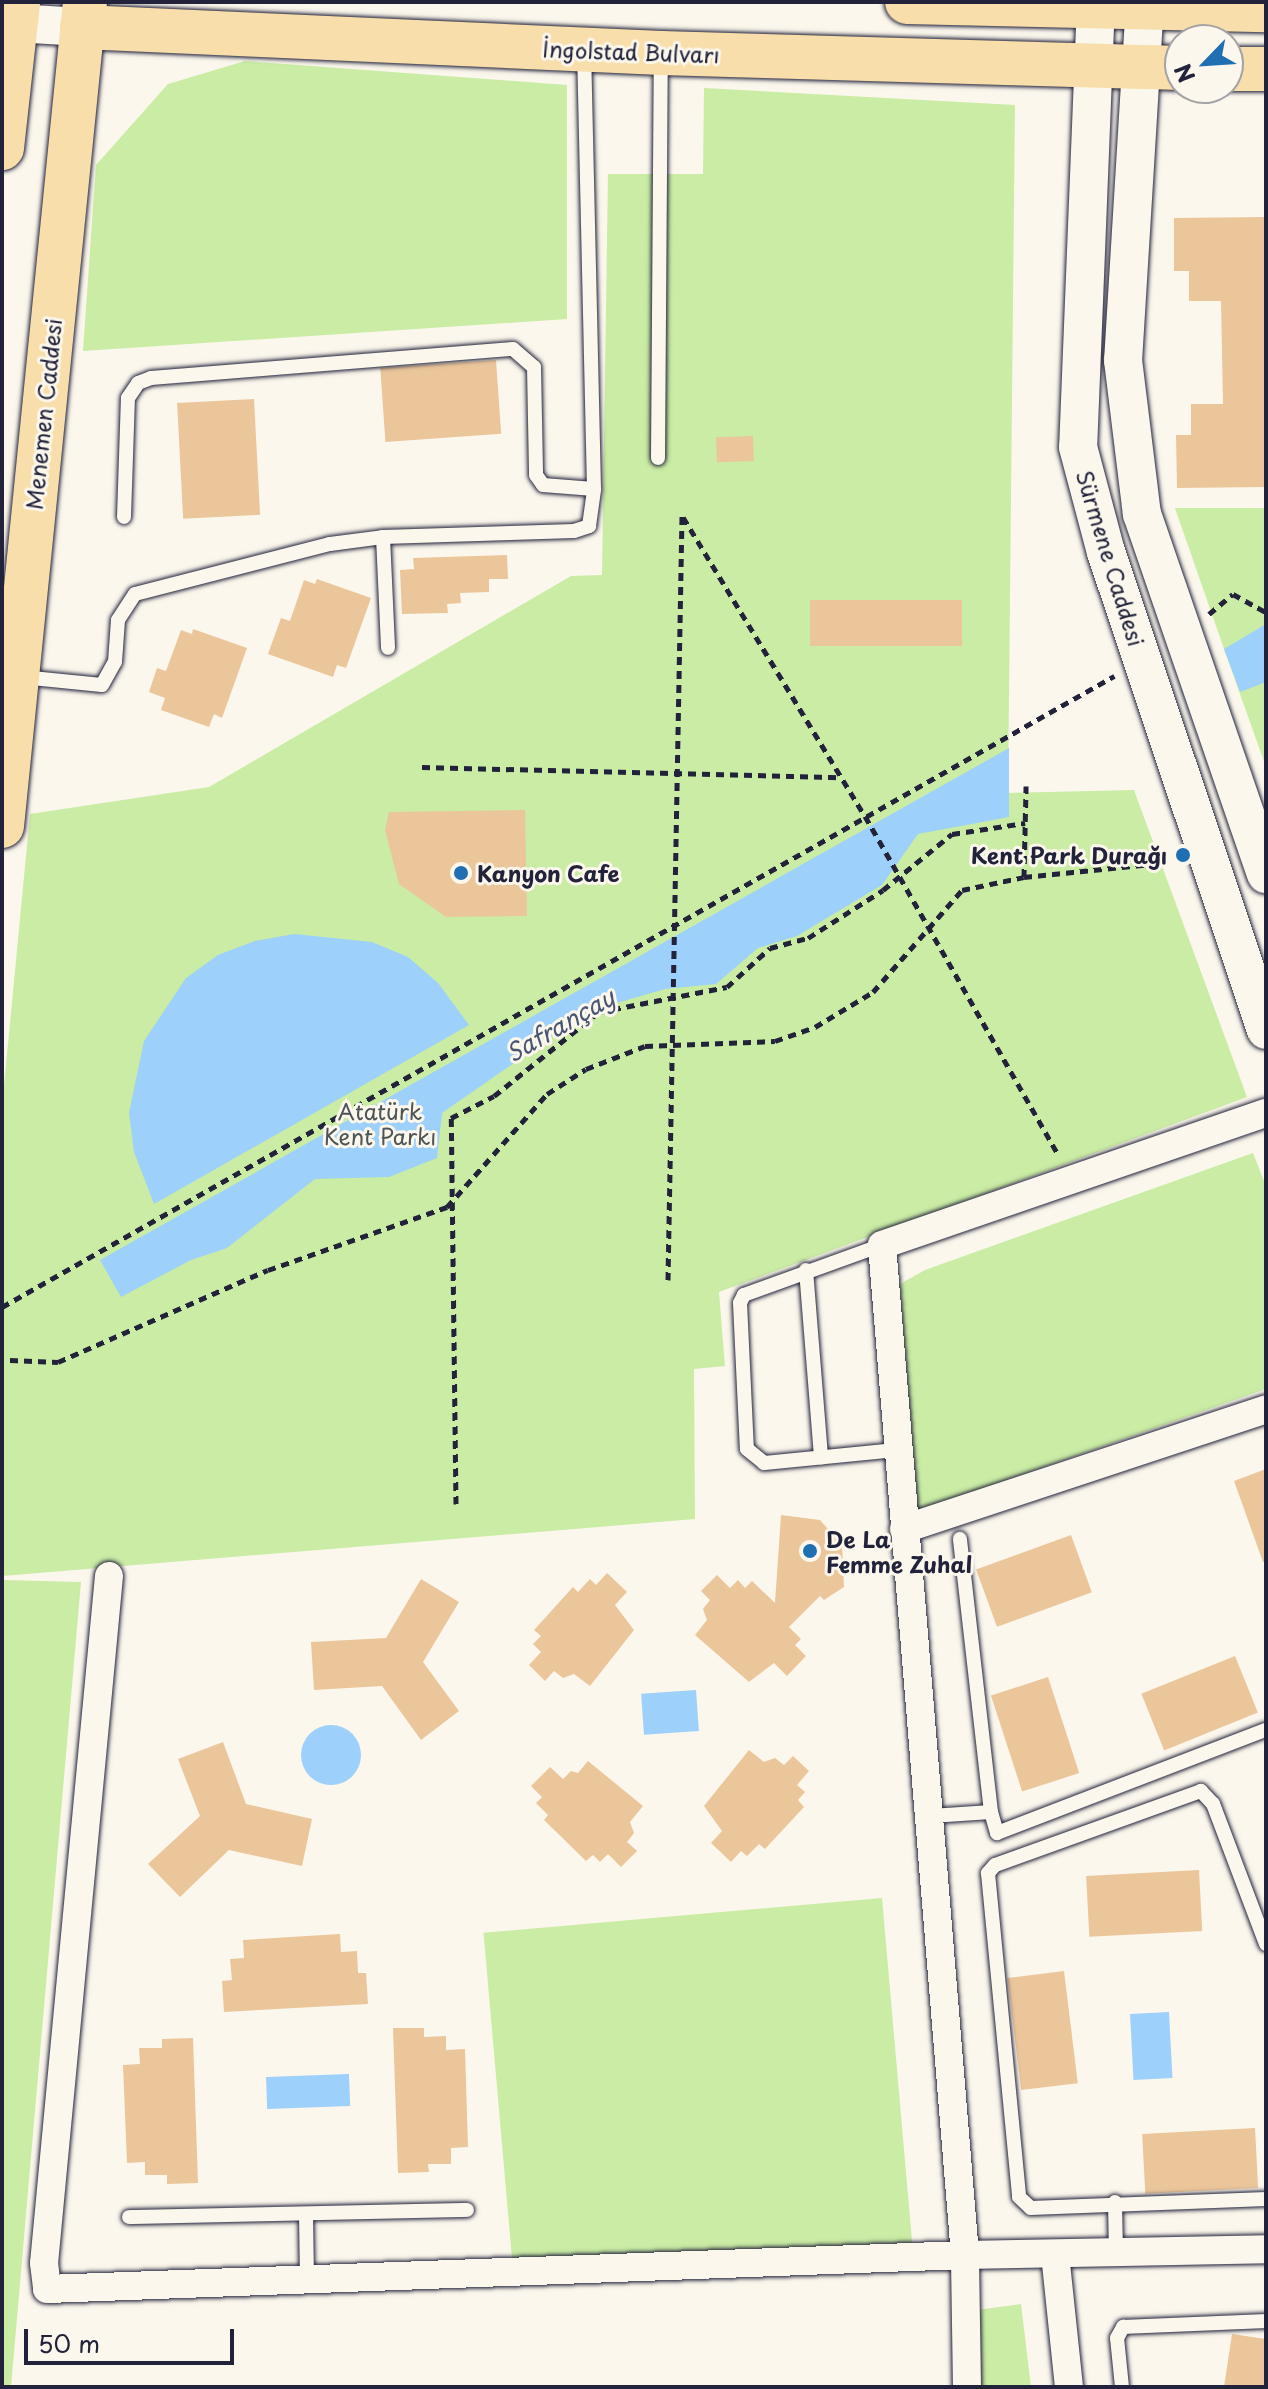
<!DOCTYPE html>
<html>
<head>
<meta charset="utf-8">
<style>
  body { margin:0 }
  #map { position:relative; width:1268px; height:2389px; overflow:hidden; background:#fbf7ec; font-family:"Playpen Sans",sans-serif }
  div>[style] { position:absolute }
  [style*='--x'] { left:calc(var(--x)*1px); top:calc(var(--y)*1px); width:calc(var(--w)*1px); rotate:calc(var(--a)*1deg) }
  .green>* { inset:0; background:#caeca4; transform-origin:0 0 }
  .water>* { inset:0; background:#9dd0fa; transform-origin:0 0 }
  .round { border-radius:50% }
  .building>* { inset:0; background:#ebc69b; transform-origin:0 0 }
  .path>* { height:5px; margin-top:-2.5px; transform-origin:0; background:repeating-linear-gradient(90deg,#22223b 0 8px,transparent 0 14px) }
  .roads { filter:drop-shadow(0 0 2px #22223b) drop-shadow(0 0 2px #22223b) }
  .lane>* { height:14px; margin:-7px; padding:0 7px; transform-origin:7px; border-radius:7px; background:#fbf7ec }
  .street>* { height:28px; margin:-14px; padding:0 14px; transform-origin:14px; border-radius:14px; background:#fbf7ec }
  .secondary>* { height:38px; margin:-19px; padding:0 19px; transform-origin:19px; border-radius:19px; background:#fbf7ec }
  .primary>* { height:44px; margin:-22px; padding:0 22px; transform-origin:22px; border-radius:22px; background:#f8deab }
  .dots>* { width:22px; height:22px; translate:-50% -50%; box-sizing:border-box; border:4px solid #fbf7ec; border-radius:50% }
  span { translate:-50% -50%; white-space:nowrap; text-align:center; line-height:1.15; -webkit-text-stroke:6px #fbf7ec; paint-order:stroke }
  .street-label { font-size:22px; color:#22223b }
  .poi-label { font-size:22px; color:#22223b; font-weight:700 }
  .right { translate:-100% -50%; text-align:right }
  .left { translate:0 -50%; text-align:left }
  .park-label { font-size:22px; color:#4c5455 }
  .water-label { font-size:24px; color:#475674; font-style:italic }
  .frame { position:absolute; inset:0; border:4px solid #22223b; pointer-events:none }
  .north { position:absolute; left:1164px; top:24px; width:80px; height:80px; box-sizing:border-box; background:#fbf7ec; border:2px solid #a4a2a5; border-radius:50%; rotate:245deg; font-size:22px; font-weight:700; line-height:32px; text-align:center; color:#22223b }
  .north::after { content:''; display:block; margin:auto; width:28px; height:36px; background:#1f6fb2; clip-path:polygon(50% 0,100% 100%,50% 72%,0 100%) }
  .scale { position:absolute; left:24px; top:2329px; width:210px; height:36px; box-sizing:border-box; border:4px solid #22223b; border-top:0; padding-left:10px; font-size:24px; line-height:28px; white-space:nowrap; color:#22223b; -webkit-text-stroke:6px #fbf7ec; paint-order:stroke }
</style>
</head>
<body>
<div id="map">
  <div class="green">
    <div style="clip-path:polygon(245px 61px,567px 85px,567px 319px,83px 351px,96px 165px,168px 84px)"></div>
    <div style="clip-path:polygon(704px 88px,1015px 105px,1008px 793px,1134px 790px,1247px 1097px,719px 1292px,725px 1366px,694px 1369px,695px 1519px,2px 1576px,2px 1107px,30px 814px,209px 787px,571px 576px,602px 575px,608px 174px,703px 174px)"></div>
    <div style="clip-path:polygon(1175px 508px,1266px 508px,1266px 767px,1224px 649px)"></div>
    <div style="clip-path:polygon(1253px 1153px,1266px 1186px,1266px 1389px,921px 1510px,904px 1504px,891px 1307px,900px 1284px,925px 1270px)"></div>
    <div style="clip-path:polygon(2px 1580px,81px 1582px,11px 2387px,2px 2387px)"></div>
    <div style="left:882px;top:1898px;width:353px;height:400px;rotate:85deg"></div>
    <div style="clip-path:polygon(1021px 2304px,1031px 2387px,977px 2387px,977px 2310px)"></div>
  </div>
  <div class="water">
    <div style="clip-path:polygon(1266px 624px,1266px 682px,1240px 692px,1224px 649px)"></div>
    <div style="clip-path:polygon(1009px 748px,1009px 817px,918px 834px,882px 885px,797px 936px,758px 948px,716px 984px,665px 989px,589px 1011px,442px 1113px,437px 1158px,389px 1177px,315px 1179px,227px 1248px,191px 1260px,121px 1297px,100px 1260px)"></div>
    <div style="clip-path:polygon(294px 934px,372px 942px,408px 957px,438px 983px,469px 1025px,154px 1204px,134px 1152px,129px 1113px,144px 1041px,186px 978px,218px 955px,255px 941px)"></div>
    <div style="left:696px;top:1690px;width:41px;height:55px;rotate:86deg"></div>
    <div class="round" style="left:301px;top:1725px;width:60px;height:60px"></div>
    <div style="left:1169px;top:2012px;width:66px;height:39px;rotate:87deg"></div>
    <div style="left:349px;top:2074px;width:32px;height:83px;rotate:88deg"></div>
  </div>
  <div class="building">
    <div style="clip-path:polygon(1265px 217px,1266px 487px,1177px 488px,1176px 435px,1191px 435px,1191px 404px,1223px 404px,1221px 301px,1189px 301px,1189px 271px,1174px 271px,1174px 218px)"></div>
    <div style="left:496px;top:360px;width:74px;height:116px;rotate:86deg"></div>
    <div style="left:254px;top:399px;width:116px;height:77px;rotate:87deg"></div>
    <div style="left:753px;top:436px;width:25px;height:37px;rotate:88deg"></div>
    <div style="clip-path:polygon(507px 555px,508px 579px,489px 579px,489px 592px,460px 593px,461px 603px,447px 604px,448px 613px,402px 614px,400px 570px,414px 569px,413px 558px)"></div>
    <div style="clip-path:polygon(317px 579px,371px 598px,346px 668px,337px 665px,333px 677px,268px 654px,281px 618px,290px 621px,304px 580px,315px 584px)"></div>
    <div style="left:810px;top:600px;width:152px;height:46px"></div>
    <div style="clip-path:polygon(193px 629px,247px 648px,222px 718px,214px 714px,209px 727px,161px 710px,165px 698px,149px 692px,157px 668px,166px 671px,181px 630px,192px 634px)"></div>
    <div style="clip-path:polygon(525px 810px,527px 916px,446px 917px,399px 884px,385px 830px,389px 812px)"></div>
    <div style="clip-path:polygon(1266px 1469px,1266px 1561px,1263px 1562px,1234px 1481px)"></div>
    <div style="clip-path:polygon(781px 1515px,820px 1520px,842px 1545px,844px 1587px,824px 1600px,820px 1596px,789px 1627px,801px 1639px,795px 1645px,806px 1656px,787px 1676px,774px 1663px,749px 1682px,695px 1635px,707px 1620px,703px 1609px,710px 1600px,701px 1591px,717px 1575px,730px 1588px,738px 1580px,745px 1588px,752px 1581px,775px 1603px)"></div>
    <div style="left:1071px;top:1535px;width:61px;height:101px;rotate:70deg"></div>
    <div style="clip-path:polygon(607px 1573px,627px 1592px,615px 1605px,634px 1630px,590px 1686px,574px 1674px,563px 1678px,554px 1671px,545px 1681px,529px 1665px,541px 1652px,533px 1644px,541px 1636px,534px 1630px,573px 1587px,578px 1592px,590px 1579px,596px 1585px)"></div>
    <div style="clip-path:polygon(421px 1579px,459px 1602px,423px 1662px,459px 1711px,421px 1740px,382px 1686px,314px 1690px,311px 1642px,386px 1638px)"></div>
    <div style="left:1235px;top:1656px;width:61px;height:101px;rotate:68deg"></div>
    <div style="left:1048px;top:1677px;width:101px;height:60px;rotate:72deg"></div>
    <div style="clip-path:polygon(223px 1742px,246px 1804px,312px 1819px,302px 1866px,229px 1850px,180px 1897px,148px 1864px,200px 1816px,178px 1759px)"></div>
    <div style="clip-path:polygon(749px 1750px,764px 1762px,775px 1758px,784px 1765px,793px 1756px,809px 1771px,797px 1785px,805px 1792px,798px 1800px,804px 1807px,765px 1849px,759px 1844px,747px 1856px,741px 1851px,731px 1862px,711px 1843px,722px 1831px,704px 1806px)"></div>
    <div style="clip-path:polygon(588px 1761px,643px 1806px,630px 1822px,634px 1833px,627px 1842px,637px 1851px,621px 1867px,608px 1854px,600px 1862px,593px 1855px,586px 1861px,544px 1820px,548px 1815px,536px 1803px,542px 1797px,531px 1786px,550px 1767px,563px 1779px,571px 1771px,578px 1773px)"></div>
    <div style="left:1199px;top:1870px;width:61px;height:113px;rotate:87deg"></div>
    <div style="clip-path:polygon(340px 1934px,341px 1952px,357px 1951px,358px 1973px,366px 1973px,368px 2004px,224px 2012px,222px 1981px,232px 1980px,230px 1959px,244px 1958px,243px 1940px)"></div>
    <div style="left:1064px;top:1971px;width:113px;height:57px;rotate:83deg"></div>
    <div style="clip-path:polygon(393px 2028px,424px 2028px,424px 2037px,446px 2036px,446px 2050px,465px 2049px,468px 2147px,451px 2148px,451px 2164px,428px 2164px,429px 2172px,398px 2173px)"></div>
    <div style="clip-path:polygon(193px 2038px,198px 2183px,167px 2184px,167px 2175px,145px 2175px,145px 2162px,127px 2163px,123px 2065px,140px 2064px,139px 2048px,162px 2048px,162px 2039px)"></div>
    <div style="left:1255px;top:2128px;width:60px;height:113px;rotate:87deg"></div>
    <div style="clip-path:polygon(1232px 2334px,1266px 2339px,1266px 2387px,1224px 2387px)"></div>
  </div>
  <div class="path">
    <div style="--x:683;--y:517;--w:350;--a:58.7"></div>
    <div style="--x:865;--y:816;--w:391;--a:60.3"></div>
    <div style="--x:1209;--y:614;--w:31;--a:-40"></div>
    <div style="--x:1233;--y:594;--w:38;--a:29"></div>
    <div style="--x:422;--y:767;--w:418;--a:1.4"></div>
    <div style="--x:1024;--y:877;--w:91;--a:-88.7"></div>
    <div style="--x:668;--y:1280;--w:764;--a:-88.95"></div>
    <div style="--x:2;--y:1307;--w:1279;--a:-29.57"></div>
    <div style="--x:10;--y:1360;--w:48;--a:2.4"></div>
    <div style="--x:58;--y:1362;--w:229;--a:-23.7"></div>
    <div style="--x:268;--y:1270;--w:190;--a:-19.4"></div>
    <div style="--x:447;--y:1207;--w:151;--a:-48.5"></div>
    <div style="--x:547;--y:1094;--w:46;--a:-32.7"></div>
    <div style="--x:586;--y:1069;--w:63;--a:-21.3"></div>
    <div style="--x:645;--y:1046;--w:130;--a:-2.2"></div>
    <div style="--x:775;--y:1041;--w:42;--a:-19.3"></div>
    <div style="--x:815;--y:1027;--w:68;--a:-31.1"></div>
    <div style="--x:873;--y:992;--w:135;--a:-48.9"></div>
    <div style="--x:962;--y:890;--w:63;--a:-11.8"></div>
    <div style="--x:1024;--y:877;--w:138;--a:-5.8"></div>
    <div style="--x:456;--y:1504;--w:386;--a:-90.7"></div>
    <div style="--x:451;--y:1118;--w:48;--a:-27.1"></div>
    <div style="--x:494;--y:1096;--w:134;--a:-38.7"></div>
    <div style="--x:599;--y:1012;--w:130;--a:-11.1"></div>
    <div style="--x:727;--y:987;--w:58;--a:-42.2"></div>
    <div style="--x:770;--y:948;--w:39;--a:-15"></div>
    <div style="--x:808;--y:938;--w:89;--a:-32.6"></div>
    <div style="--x:883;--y:890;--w:89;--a:-39.1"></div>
    <div style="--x:952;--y:834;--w:74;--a:-8.6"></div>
  </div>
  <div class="roads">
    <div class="lane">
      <div style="--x:658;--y:458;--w:400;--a:-89.6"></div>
      <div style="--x:124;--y:517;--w:119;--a:-88.1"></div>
      <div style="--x:128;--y:398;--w:18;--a:-56"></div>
      <div style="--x:138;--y:383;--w:14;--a:-21"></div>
      <div style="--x:151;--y:378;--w:363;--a:-4.6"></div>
      <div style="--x:513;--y:349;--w:28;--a:41"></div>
      <div style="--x:534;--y:367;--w:108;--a:88.9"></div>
      <div style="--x:536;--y:475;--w:12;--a:55"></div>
      <div style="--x:543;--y:485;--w:51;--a:4.5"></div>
      <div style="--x:383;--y:537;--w:111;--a:87.4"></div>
      <div style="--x:22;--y:677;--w:80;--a:5.7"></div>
      <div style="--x:102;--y:685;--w:26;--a:-61"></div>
      <div style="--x:115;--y:662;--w:42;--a:-85.9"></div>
      <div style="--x:118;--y:620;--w:31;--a:-57"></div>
      <div style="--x:135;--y:594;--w:201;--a:-14.4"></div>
      <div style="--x:330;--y:544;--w:53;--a:-7.5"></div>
      <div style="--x:383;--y:537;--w:191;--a:-1.8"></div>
      <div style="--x:574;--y:531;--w:16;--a:-18"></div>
      <div style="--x:589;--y:526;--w:37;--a:-82"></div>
      <div style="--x:594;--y:489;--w:435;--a:-91.3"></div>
      <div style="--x:882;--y:1245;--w:147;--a:160.1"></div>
      <div style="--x:744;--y:1295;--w:9;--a:117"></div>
      <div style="--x:740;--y:1303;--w:146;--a:87.3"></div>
      <div style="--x:747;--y:1449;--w:22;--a:39"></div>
      <div style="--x:764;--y:1463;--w:133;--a:-5.6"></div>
      <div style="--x:806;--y:1270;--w:188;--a:85.4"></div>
      <div style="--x:991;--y:1812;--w:22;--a:74"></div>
      <div style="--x:997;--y:1833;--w:288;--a:-21"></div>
      <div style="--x:931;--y:1816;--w:60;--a:-3.8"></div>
      <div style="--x:991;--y:1812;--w:275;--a:-96.5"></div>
      <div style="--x:1266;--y:1944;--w:150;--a:-110.7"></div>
      <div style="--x:1213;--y:1804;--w:18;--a:-133"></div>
      <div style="--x:1201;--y:1791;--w:219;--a:160.2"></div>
      <div style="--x:995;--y:1865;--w:11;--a:131"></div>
      <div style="--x:988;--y:1873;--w:325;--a:84.5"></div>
      <div style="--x:1019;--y:2197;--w:16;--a:43"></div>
      <div style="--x:1031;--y:2208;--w:235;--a:-2.2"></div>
      <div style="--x:1115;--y:2202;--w:51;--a:88.9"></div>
      <div style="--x:306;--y:2215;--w:64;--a:89.1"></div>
      <div style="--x:129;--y:2217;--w:338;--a:-1.2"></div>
      <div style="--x:1122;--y:2387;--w:49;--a:-95.8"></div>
      <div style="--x:1117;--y:2338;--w:13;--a:-61"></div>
      <div style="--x:1123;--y:2327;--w:143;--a:-2.4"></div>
    </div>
    <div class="street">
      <div style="--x:904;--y:1529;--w:381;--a:-18.3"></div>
      <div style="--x:109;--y:1576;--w:690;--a:95.4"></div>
      <div style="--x:44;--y:2263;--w:26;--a:83"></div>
      <div style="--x:47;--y:2289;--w:919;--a:-2.12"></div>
      <div style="--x:965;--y:2255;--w:301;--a:-1.1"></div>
      <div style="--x:1055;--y:2254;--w:134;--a:84"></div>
      <div style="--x:967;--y:2387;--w:132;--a:-90.9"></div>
      <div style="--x:965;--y:2255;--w:1013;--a:-94.7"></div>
      <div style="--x:882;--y:1245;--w:406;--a:-19"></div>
    </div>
    <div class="secondary">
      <div style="--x:1096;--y:2;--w:445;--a:92.3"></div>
      <div style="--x:1078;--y:447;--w:109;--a:75.1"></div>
      <div style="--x:1106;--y:552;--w:504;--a:71.49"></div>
      <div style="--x:1145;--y:2;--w:359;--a:93.5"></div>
      <div style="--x:1123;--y:360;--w:155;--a:83"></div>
      <div style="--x:1142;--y:514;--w:381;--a:71"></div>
      <div style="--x:15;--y:23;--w:67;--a:3.4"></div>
    </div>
    <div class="primary">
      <div style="--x:907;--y:2;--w:359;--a:1.3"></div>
      <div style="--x:82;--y:27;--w:580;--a:2.57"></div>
      <div style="--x:661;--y:53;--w:519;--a:1.66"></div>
      <div style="--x:1228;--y:69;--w:38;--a:0"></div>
      <div style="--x:2;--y:148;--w:147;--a:-83.7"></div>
      <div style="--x:2;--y:826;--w:828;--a:-84.25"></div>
    </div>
  </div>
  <div class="dots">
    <div style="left:1183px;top:855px;background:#1f6fb2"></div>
    <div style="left:461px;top:873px;background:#1f6fb2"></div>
    <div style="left:810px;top:1551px;background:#1f6fb2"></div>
  </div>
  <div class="street-label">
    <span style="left:631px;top:51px;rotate:2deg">İngolstad Bulvarı</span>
    <span style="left:43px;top:414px;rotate:-84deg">Menemen Caddesi</span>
    <span style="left:1111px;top:558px;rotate:73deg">Sürmene Caddesi</span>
  </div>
  <div class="poi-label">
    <span class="right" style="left:1167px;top:855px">Kent Park Durağı</span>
    <span class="left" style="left:477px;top:873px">Kanyon Cafe</span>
    <span class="left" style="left:826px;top:1551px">De La<br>Femme Zuhal</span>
  </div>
  <div class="park-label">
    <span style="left:380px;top:1123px">Atatürk<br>Kent Parkı</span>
  </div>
  <div class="water-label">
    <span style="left:560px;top:1025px;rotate:-30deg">Safrançay</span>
  </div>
  <div class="frame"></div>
  <div class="north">N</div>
  <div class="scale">50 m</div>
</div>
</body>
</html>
